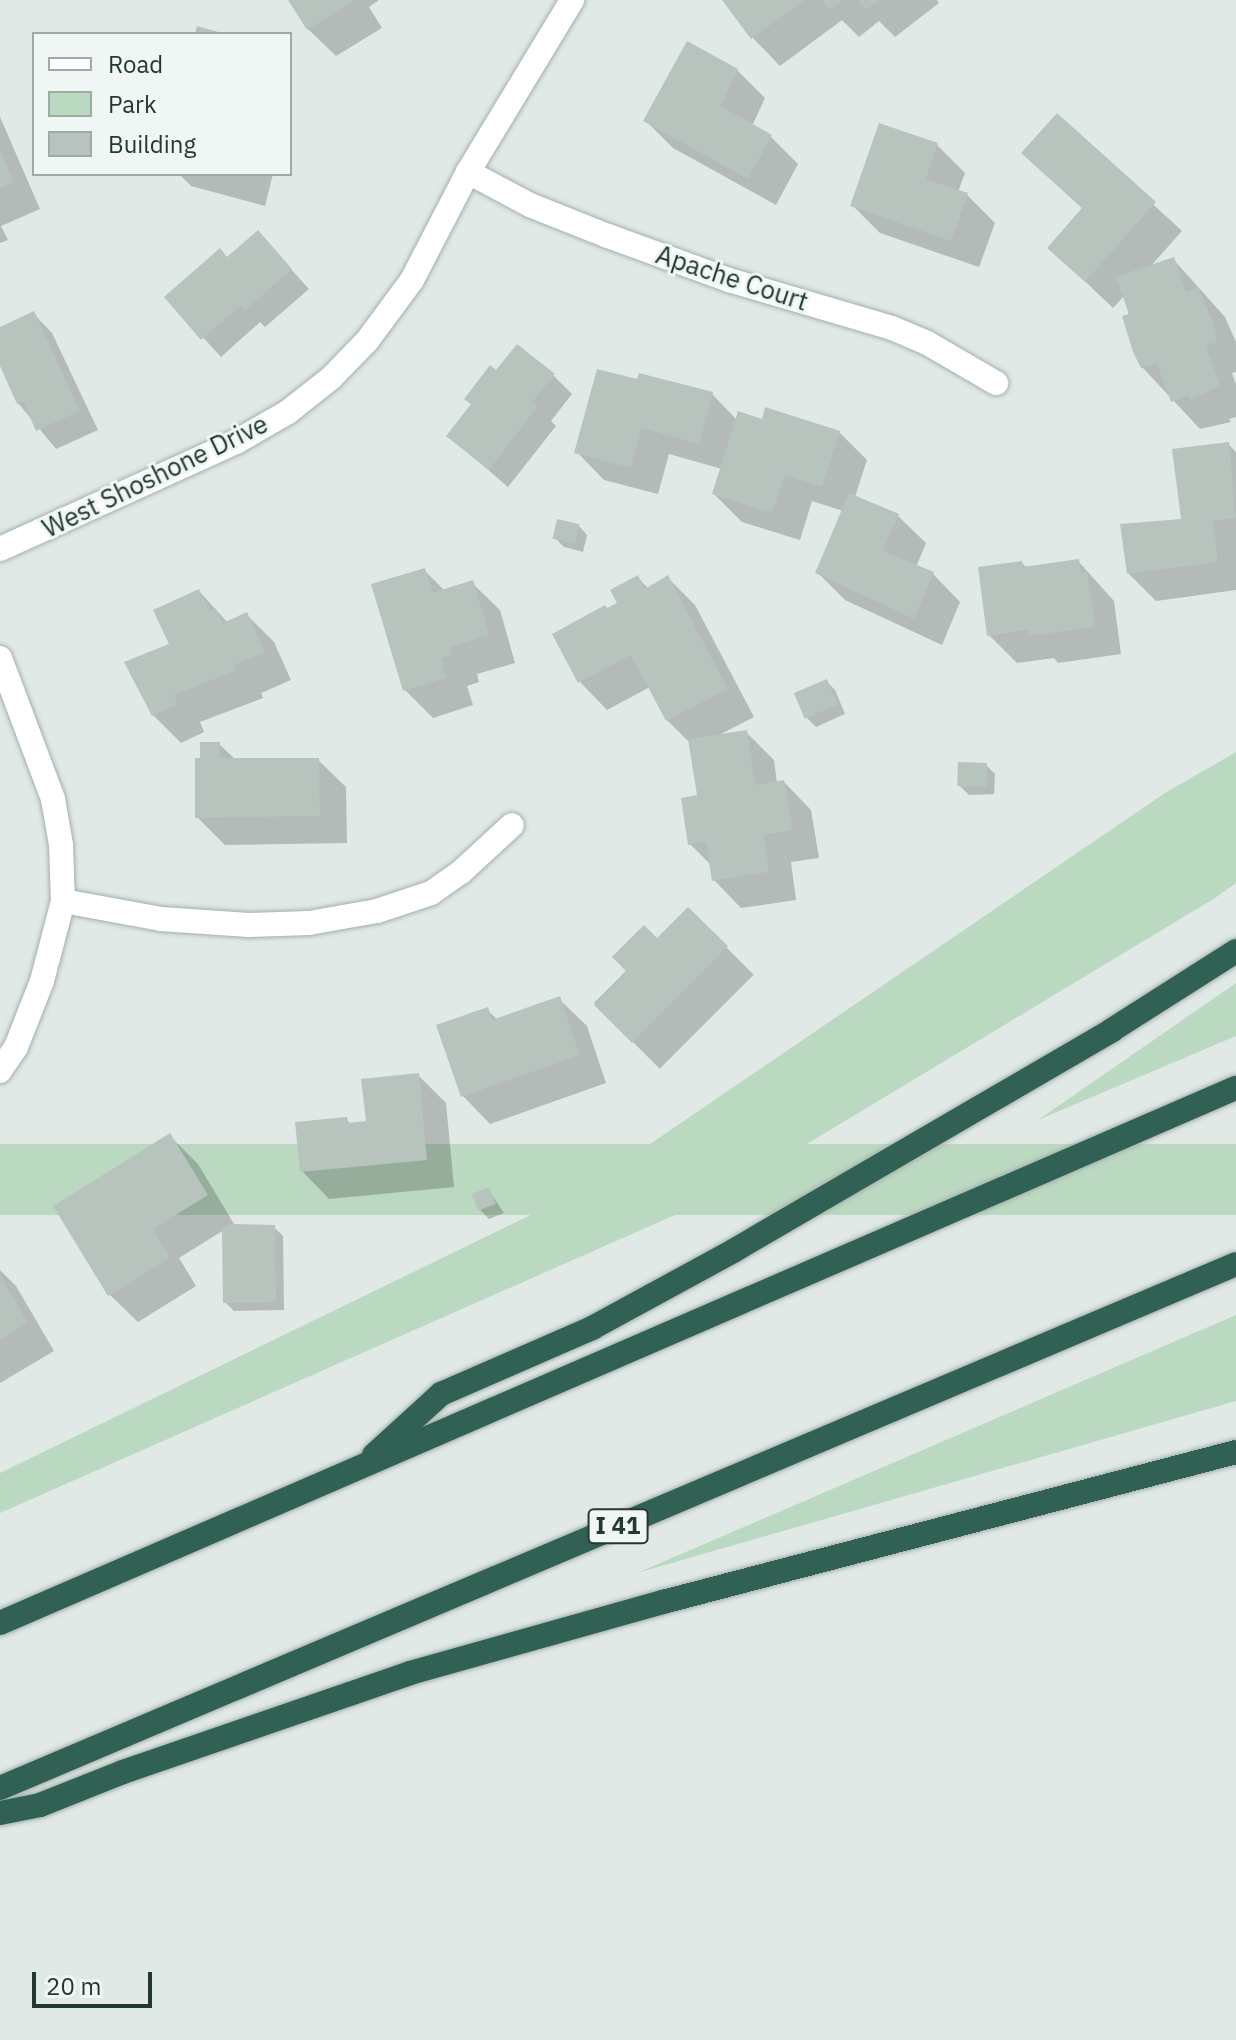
<!DOCTYPE html>
<html>
<head>
<meta charset="utf-8">
<style>
  body { margin:0 }
  #map { position:relative; width:1236px; height:2040px; overflow:hidden; background:#e0e9e5; font-family:"IBM Plex Sans",sans-serif }
  div>[style] { position:absolute }
  [style*='--x'] { left:calc(var(--x)*1px); top:calc(var(--y)*1px); width:calc(var(--w)*1px); rotate:calc(var(--a)*1deg) }
  .green>* { inset:0; background:#bbd9c1; transform-origin:0 0 }
  .shadow>* { inset:0; background:#0003; transform-origin:0 0 }
  .building>* { inset:0; background:#b6c4bd; transform-origin:0 0 }
  .roads { filter:drop-shadow(0 0 2px #a4b0ab) drop-shadow(0 0 2px #a4b0ab) }
  .street>* { height:24px; margin:-12px; padding:0 12px; transform-origin:12px; border-radius:12px; background:#fff }
  .highway>* { height:24px; margin:-12px; padding:0 12px; transform-origin:12px; border-radius:12px; background:#316154 }
  span { translate:-50% -50%; white-space:nowrap; text-align:center; line-height:1.15; -webkit-text-stroke:6px #f0f6f3; paint-order:stroke }
  .shield-label span { padding:2px 6px; background:#f0f6f3; border:2px solid; border-radius:6px; -webkit-text-stroke-width:0 }
  .shield-label { font-size:24px; color:#233831; font-weight:700 }
  .street-label { font-size:26px; color:#233831 }
  .legend { position:absolute; left:32px; top:32px; width:260px; height:144px; box-sizing:border-box; background:#f0f6f3; border:2px solid #9eaaa5; margin:0; padding:10px 14px; list-style:none; font-size:24px; color:#233831 }
  .legend li { display:flex; align-items:center; gap:16px; height:40px }
  .legend b { width:40px; border:2px solid #9eaaa5 }
  .scale { position:absolute; left:32px; top:1972px; width:120px; height:36px; box-sizing:border-box; border:4px solid #233831; border-top:0; padding-left:10px; font-size:24px; line-height:28px; white-space:nowrap; color:#233831; -webkit-text-stroke:6px #f0f6f3; paint-order:stroke }
</style>
</head>
<body>
<div id="map">
  <div class="green">
    <div style="clip-path:polygon(1236px 752px,1236px 883px,1215px 898px,727px 1192px,0 1513px,0 1473px,584px 1189px,1165px 793px)"></div>
    <div style="clip-path:polygon(1236px 983px,1236px 1036px,1038px 1120px)"></div>
    <div style="left:1236px;top:1144px;width:71px;height:1343px;rotate:90deg"></div>
    <div style="clip-path:polygon(1236px 1315px,1236px 1401px,637px 1573px)"></div>
  </div>
  <div class="shadow">
    <div style="clip-path:polygon(290px 0,379px 0,369px 7px,382px 28px,336px 56px,308px 29px)"></div>
    <div style="clip-path:polygon(724px 0,937px 0,939px 3px,895px 37px,879px 21px,859px 37px,842px 20px,780px 66px,753px 38px)"></div>
    <div style="clip-path:polygon(737px 70px,765px 98px,752px 126px,770px 136px,798px 164px,776px 205px,673px 148px,645px 120px)"></div>
    <div style="clip-path:polygon(1057px 116px,1182px 231px,1150px 267px,1173px 259px,1225px 317px,1236px 342px,1236px 372px,1232px 373px,1236px 384px,1236px 417px,1229px 419px,1231px 422px,1200px 429px,1142px 367px,1124px 296px,1113px 308px,1050px 248px,1084px 210px,1024px 153px)"></div>
    <div style="clip-path:polygon(0 117px,40px 209px,1px 226px,8px 240px,0 243px)"></div>
    <div style="clip-path:polygon(937px 145px,965px 173px,958px 192px,967px 195px,995px 223px,979px 267px,880px 233px,852px 205px)"></div>
    <div style="clip-path:polygon(179px 174px,273px 174px,265px 206px,191px 186px)"></div>
    <div style="clip-path:polygon(258px 233px,309px 289px,265px 327px,260px 322px,221px 357px,167px 298px,228px 260px)"></div>
    <div style="clip-path:polygon(34px 314px,52px 333px,98px 430px,56px 449px,18px 403px,0 361px,0 329px)"></div>
    <div style="clip-path:polygon(497px 373px,553px 375px,572px 394px,551px 421px,556px 426px,508px 487px,449px 436px)"></div>
    <div style="clip-path:polygon(638px 381px,712px 394px,737px 420px,839px 432px,867px 460px,855px 497px,898px 516px,926px 543px,916px 567px,933px 574px,960px 602px,942px 645px,845px 600px,817px 572px,843px 511px,812px 501px,800px 540px,742px 522px,714px 494px,722px 469px,669px 454px,658px 494px,604px 480px,577px 452px)"></div>
    <div style="clip-path:polygon(1228px 444px,1236px 452px,1236px 590px,1156px 601px,1128px 573px,1184px 521px)"></div>
    <div style="clip-path:polygon(578px 525px,587px 535px,583px 552px,564px 547px,555px 538px)"></div>
    <div style="clip-path:polygon(1078px 561px,1114px 601px,1121px 654px,1058px 663px,1054px 658px,1017px 663px,989px 635px,1022px 563px,1027px 568px)"></div>
    <div style="clip-path:polygon(424px 570px,445px 591px,472px 583px,500px 610px,515px 663px,477px 674px,479px 682px,467px 686px,473px 705px,433px 718px,405px 690px)"></div>
    <div style="clip-path:polygon(667px 577px,695px 605px,754px 717px,719px 735px,746px 732px,774px 760px,777px 783px,784px 782px,811px 810px,819px 858px,791px 862px,796px 900px,741px 908px,714px 880px,712px 866px,690px 844px,699px 797px,691px 744px,667px 720px,650px 687px,607px 710px,580px 682px,608px 610px,620px 604px,638px 578px,649px 589px)"></div>
    <div style="clip-path:polygon(199px 591px,228px 623px,247px 615px,274px 642px,291px 680px,261px 693px,263px 698px,200px 722px,204px 732px,181px 743px,153px 715px,171px 645px)"></div>
    <div style="clip-path:polygon(826px 681px,835px 690px,845px 714px,816px 727px,807px 718px)"></div>
    <div style="clip-path:polygon(219px 744px,236px 760px,318px 760px,346px 787px,347px 843px,225px 845px,197px 817px,202px 760px)"></div>
    <div style="clip-path:polygon(986px 765px,995px 774px,994px 794px,969px 795px,960px 786px)"></div>
    <div style="left:688px;top:909px;width:93px;height:133px;rotate:45deg"></div>
    <div style="clip-path:polygon(559px 999px,587px 1026px,606px 1083px,490px 1124px,463px 1096px,487px 1010px,498px 1020px)"></div>
    <div style="clip-path:polygon(418px 1075px,446px 1103px,454px 1187px,329px 1199px,302px 1171px,346px 1119px,352px 1125px,368px 1123px)"></div>
    <div style="clip-path:polygon(170px 1136px,198px 1164px,234px 1224px,227px 1228px,274px 1227px,283px 1236px,284px 1310px,234px 1311px,225px 1302px,224px 1230px,179px 1258px,196px 1286px,138px 1322px,110px 1295px)"></div>
    <div style="clip-path:polygon(488px 1189px,504px 1213px,489px 1219px,480px 1210px)"></div>
    <div style="clip-path:polygon(0 1270px,16px 1286px,54px 1351px,0 1383px)"></div>
  </div>
  <div class="building">
    <div style="clip-path:polygon(288px 0,355px 0,307px 30px)"></div>
    <div style="clip-path:polygon(722px 0,805px 0,751px 39px)"></div>
    <div style="clip-path:polygon(822px 0,843px 0,830px 10px)"></div>
    <div style="clip-path:polygon(858px 0,880px 0,866px 10px)"></div>
    <div style="clip-path:polygon(197px 26px,222px 33px,222px 34px,195px 34px)"></div>
    <div style="clip-path:polygon(687px 41px,738px 69px,721px 106px,772px 135px,748px 179px,643px 121px)"></div>
    <div style="clip-path:polygon(1057px 113px,1156px 202px,1085px 282px,1047px 248px,1082px 208px,1021px 153px)"></div>
    <div style="clip-path:polygon(879px 123px,938px 143px,926px 179px,968px 193px,951px 241px,850px 206px)"></div>
    <div style="clip-path:polygon(0 150px,14px 182px,0 188px)"></div>
    <div style="clip-path:polygon(258px 230px,292px 269px,245px 310px,241px 305px,201px 340px,164px 297px,220px 248px,227px 257px)"></div>
    <div style="clip-path:polygon(1174px 257px,1186px 292px,1198px 287px,1213px 322px,1217px 342px,1206px 345px,1220px 386px,1190px 400px,1189px 396px,1171px 402px,1157px 363px,1141px 368px,1133px 352px,1122px 316px,1129px 314px,1116px 277px)"></div>
    <div style="clip-path:polygon(34px 311px,80px 411px,36px 431px,23px 401px,17px 404px,0 366px,0 327px)"></div>
    <div style="clip-path:polygon(517px 344px,555px 374px,532px 402px,538px 406px,489px 470px,446px 436px,471px 404px,464px 399px,490px 365px,496px 370px)"></div>
    <div style="clip-path:polygon(597px 369px,637px 379px,639px 373px,713px 392px,699px 444px,641px 428px,631px 468px,574px 453px)"></div>
    <div style="clip-path:polygon(765px 407px,840px 431px,822px 487px,785px 475px,772px 513px,712px 494px,738px 411px,762px 419px)"></div>
    <div style="clip-path:polygon(1229px 442px,1236px 518px,1213px 521px,1218px 562px,1127px 574px,1120px 524px,1181px 519px,1172px 449px)"></div>
    <div style="clip-path:polygon(849px 493px,899px 514px,883px 551px,934px 572px,914px 619px,815px 573px)"></div>
    <div style="left:557px;top:519px;width:23px;height:20px;rotate:13deg"></div>
    <div style="clip-path:polygon(1079px 559px,1081px 572px,1087px 571px,1095px 627px,1029px 636px,1028px 630px,987px 636px,978px 567px,1022px 561px,1023px 567px)"></div>
    <div style="clip-path:polygon(425px 568px,432px 593px,473px 580px,489px 635px,450px 647px,452px 655px,441px 658px,446px 678px,403px 691px,371px 584px)"></div>
    <div style="clip-path:polygon(638px 575px,645px 589px,668px 575px,728px 689px,666px 721px,631px 655px,578px 683px,552px 634px,605px 605px,607px 608px,617px 603px,610px 590px)"></div>
    <div style="clip-path:polygon(199px 589px,209px 611px,216px 609px,223px 623px,247px 612px,265px 652px,234px 665px,237px 670px,174px 695px,178px 704px,152px 716px,124px 662px,169px 644px,153px 610px)"></div>
    <div style="left:827px;top:679px;width:28px;height:36px;rotate:67deg"></div>
    <div style="clip-path:polygon(747px 730px,755px 785px,784px 780px,792px 830px,764px 835px,769px 872px,712px 881px,706px 842px,688px 845px,681px 798px,697px 795px,688px 739px)"></div>
    <div style="clip-path:polygon(200px 742px,220px 742px,220px 758px,319px 758px,320px 816px,195px 818px,195px 758px,200px 758px)"></div>
    <div style="left:958px;top:762px;width:29px;height:24px;rotate:2deg"></div>
    <div style="clip-path:polygon(688px 907px,728px 946px,632px 1043px,594px 1005px,627px 972px,612px 957px,644px 925px,657px 938px)"></div>
    <div style="clip-path:polygon(560px 996px,580px 1055px,461px 1097px,436px 1025px,488px 1007px,492px 1020px)"></div>
    <div style="clip-path:polygon(419px 1073px,427px 1160px,300px 1172px,295px 1122px,347px 1117px,348px 1123px,366px 1121px,361px 1079px)"></div>
    <div style="clip-path:polygon(170px 1133px,208px 1195px,153px 1229px,170px 1258px,108px 1296px,53px 1206px)"></div>
    <div style="left:489px;top:1187px;width:18px;height:19px;rotate:68deg"></div>
    <div style="clip-path:polygon(231px 1224px,275px 1225px,276px 1302px,223px 1303px,222px 1227px)"></div>
    <div style="clip-path:polygon(0 1275px,28px 1323px,0 1340px)"></div>
  </div>
  <div class="roads">
    <div class="street">
      <div style="--x:468;--y:172;--w:70;--a:28"></div>
      <div style="--x:530;--y:205;--w:84;--a:21.7"></div>
      <div style="--x:608;--y:236;--w:129;--a:20"></div>
      <div style="--x:729;--y:280;--w:170;--a:16.4"></div>
      <div style="--x:892;--y:328;--w:38;--a:23"></div>
      <div style="--x:927;--y:343;--w:80;--a:30.1"></div>
      <div style="--x:0;--y:549;--w:259;--a:-24.4"></div>
      <div style="--x:236;--y:442;--w:60;--a:-30"></div>
      <div style="--x:288;--y:412;--w:55;--a:-38.3"></div>
      <div style="--x:331;--y:378;--w:52;--a:-45.8"></div>
      <div style="--x:367;--y:341;--w:76;--a:-53.6"></div>
      <div style="--x:412;--y:280;--w:122;--a:-62.6"></div>
      <div style="--x:468;--y:172;--w:201;--a:-58.8"></div>
      <div style="--x:0;--y:658;--w:151;--a:69.4"></div>
      <div style="--x:53;--y:799;--w:47;--a:80.1"></div>
      <div style="--x:61;--y:845;--w:56;--a:88"></div>
      <div style="--x:63;--y:901;--w:83;--a:104.7"></div>
      <div style="--x:42;--y:981;--w:71;--a:111.5"></div>
      <div style="--x:16;--y:1047;--w:29;--a:124"></div>
      <div style="--x:63;--y:901;--w:100;--a:10.4"></div>
      <div style="--x:161;--y:919;--w:88;--a:3.9"></div>
      <div style="--x:249;--y:925;--w:60;--a:-1.9"></div>
      <div style="--x:309;--y:923;--w:69;--a:-10"></div>
      <div style="--x:377;--y:911;--w:57;--a:-18.4"></div>
      <div style="--x:431;--y:893;--w:37;--a:-35"></div>
      <div style="--x:461;--y:872;--w:69;--a:-42.7"></div>
    </div>
    <div class="highway">
      <div style="--x:374;--y:1455;--w:91;--a:-42.3"></div>
      <div style="--x:441;--y:1394;--w:165;--a:-23.6"></div>
      <div style="--x:592;--y:1328;--w:161;--a:-28.6"></div>
      <div style="--x:733;--y:1251;--w:439;--a:-30.2"></div>
      <div style="--x:1112;--y:1030;--w:147;--a:-32.5"></div>
      <div style="--x:0;--y:1623;--w:1347;--a:-23.41"></div>
      <div style="--x:0;--y:1788;--w:1342;--a:-22.97"></div>
      <div style="--x:0;--y:1813;--w:41;--a:-11.3"></div>
      <div style="--x:40;--y:1805;--w:89;--a:-21.7"></div>
      <div style="--x:123;--y:1772;--w:304;--a:-19"></div>
      <div style="--x:410;--y:1673;--w:263;--a:-15.7"></div>
      <div style="--x:663;--y:1602;--w:592;--a:-14.67"></div>
    </div>
  </div>
  <div class="shield-label">
    <span style="left:618px;top:1526px">I 41</span>
  </div>
  <div class="street-label">
    <span style="left:732px;top:278px;rotate:18deg">Apache Court</span>
    <span style="left:155px;top:476px;rotate:-26deg">West Shoshone Drive</span>
  </div>
  <ul class="legend">
  <li><b style="height:10px;background:#fff"></b>Road</li>
  <li><b style="height:22px;background:#bbd9c1"></b>Park</li>
  <li><b style="height:22px;background:#b6c4bd"></b>Building</li>
  </ul>
  <div class="scale">20 m</div>
</div>
</body>
</html>
